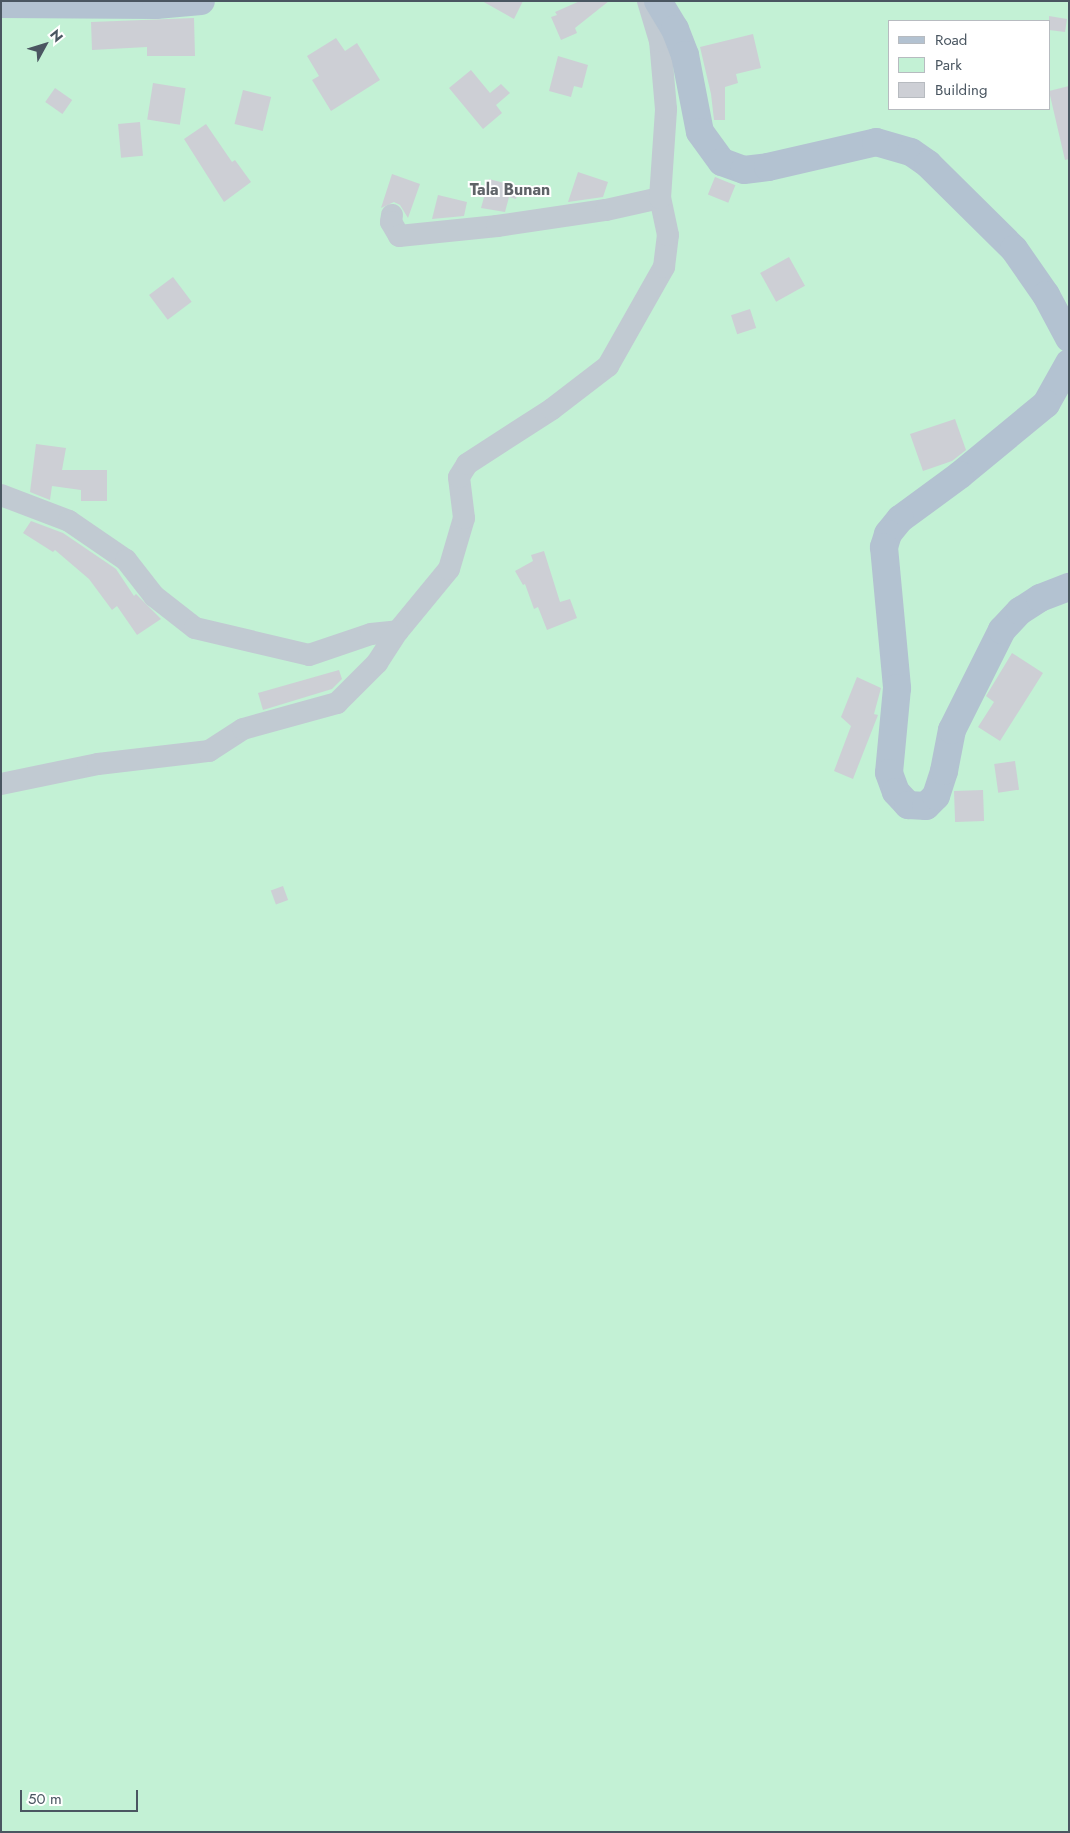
<!DOCTYPE html>
<html>
<head>
<meta charset="utf-8">
<style>
  body { margin:0 }
  #map { position:relative; width:1070px; height:1833px; overflow:hidden; background:#f5f3f3; font-family:Jost,sans-serif }
  div>[style] { position:absolute }
  [style*='--x'] { left:calc(var(--x)*1px); top:calc(var(--y)*1px); width:calc(var(--w)*1px); rotate:calc(var(--a)*1deg) }
  .green>* { inset:0; background:#c3f1d5 }
  .building>* { inset:0; background:#cdcfd5; transform-origin:0 0 }
  .minor>* { height:22px; margin:-11px; padding:0 11px; transform-origin:11px; border-radius:11px; background:#c1cad2 }
  .major>* { height:28px; margin:-14px; padding:0 14px; transform-origin:14px; border-radius:14px; background:#b3c2d1 }
  span { translate:-50% -50%; white-space:nowrap; text-align:center; line-height:1.15; -webkit-text-stroke:4px #fff; paint-order:stroke }
  .quarter-label { font-size:16px; color:#5f6368; font-weight:700 }
  .frame { position:absolute; inset:0; border:2px solid #4a5661; pointer-events:none }
  .legend { position:absolute; left:888px; top:20px; width:162px; height:90px; box-sizing:border-box; background:#fff; border:1px solid #b7bbc0; margin:0; padding:6px 9px; list-style:none; font-size:15px; color:#4a5661 }
  .legend li { display:flex; align-items:center; gap:10px; height:25px }
  .legend b { width:25px; border:1px solid #b7bbc0 }
  .north { position:absolute; left:20px; top:20px; width:50px; height:50px; -webkit-text-stroke:4px #fff; paint-order:stroke; rotate:51deg; font-size:14px; font-weight:700; line-height:20px; text-align:center; color:#4a5661 }
  .north::after { content:''; display:block; margin:auto; width:18px; height:22px; background:#4a5661; clip-path:polygon(50% 0,100% 100%,50% 72%,0 100%) }
  .scale { position:absolute; left:20px; top:1790px; width:118px; height:22px; box-sizing:border-box; border:2px solid #4a5661; border-top:0; padding-left:6px; font-size:15px; line-height:18px; white-space:nowrap; color:#4a5661; -webkit-text-stroke:4px #fff; paint-order:stroke }
</style>
</head>
<body>
<div id="map">
  <div class="green">
    <div style="clip-path:polygon(evenodd,1px 1px,1069px 1px,1069px 1832px,1px 1832px,1px 1px,889px 21px,1049px 21px,1049px 109px,889px 109px,889px 21px)"></div>
  </div>
  <div class="building">
    <div style="clip-path:polygon(482px 1px,523px 1px,514px 19px)"></div>
    <div style="clip-path:polygon(580px 1px,609px 1px,575px 28px,577px 33px,561px 40px,551px 17px,557px 15px,555px 12px)"></div>
    <div style="clip-path:polygon(1049px 16px,1067px 19px,1065px 32px,1049px 30px)"></div>
    <div style="clip-path:polygon(194px 18px,195px 56px,147px 56px,147px 47px,92px 50px,91px 22px)"></div>
    <div style="clip-path:polygon(753px 34px,761px 68px,736px 74px,738px 83px,725px 87px,725px 120px,714px 120px,711px 94px,700px 47px)"></div>
    <div style="clip-path:polygon(336px 38px,345px 51px,357px 43px,380px 80px,331px 111px,312px 80px,319px 76px,307px 56px)"></div>
    <div style="clip-path:polygon(558px 56px,588px 65px,582px 88px,574px 86px,571px 97px,549px 91px)"></div>
    <div style="clip-path:polygon(471px 70px,490px 93px,501px 84px,510px 93px,496px 105px,502px 113px,483px 129px,449px 88px)"></div>
    <div style="left:153px;top:83px;width:33px;height:37px;rotate:9deg"></div>
    <div style="clip-path:polygon(1069px 86px,1069px 159px,1065px 160px,1049px 91px)"></div>
    <div style="left:55px;top:88px;width:21px;height:17px;rotate:35deg"></div>
    <div style="left:243px;top:90px;width:29px;height:35px;rotate:14deg"></div>
    <div style="left:140px;top:122px;width:34px;height:22px;rotate:85deg"></div>
    <div style="clip-path:polygon(206px 124px,232px 162px,235px 160px,251px 182px,224px 202px,184px 139px)"></div>
    <div style="clip-path:polygon(578px 172px,608px 182px,603px 197px,568px 202px)"></div>
    <div style="clip-path:polygon(392px 174px,420px 184px,408px 218px,400px 205px,394px 202px,381px 208px)"></div>
    <div style="left:715px;top:177px;width:22px;height:19px;rotate:22deg"></div>
    <div style="clip-path:polygon(489px 179px,519px 187px,516px 199px,509px 197px,505px 212px,481px 208px)"></div>
    <div style="clip-path:polygon(438px 195px,467px 202px,464px 216px,432px 219px)"></div>
    <div style="left:789px;top:257px;width:33px;height:33px;rotate:61deg"></div>
    <div style="left:173px;top:277px;width:31px;height:30px;rotate:53deg"></div>
    <div style="left:750px;top:309px;width:20px;height:20px;rotate:72deg"></div>
    <div style="clip-path:polygon(955px 419px,966px 450px,952px 461px,923px 471px,910px 434px)"></div>
    <div style="clip-path:polygon(36px 444px,66px 448px,62px 470px,107px 470px,107px 501px,81px 501px,81px 490px,52px 486px,50px 500px,30px 492px)"></div>
    <div style="clip-path:polygon(31px 521px,63px 533px,116px 569px,134px 596px,136px 594px,161px 619px,137px 635px,117px 606px,112px 610px,89px 579px,55px 550px,53px 552px,23px 533px)"></div>
    <div style="clip-path:polygon(544px 551px,560px 602px,570px 599px,577px 618px,547px 630px,538px 607px,534px 609px,525px 584px,523px 585px,515px 571px,533px 561px,531px 555px)"></div>
    <div style="clip-path:polygon(1012px 653px,1043px 673px,1000px 741px,978px 727px,994px 702px,986px 696px)"></div>
    <div style="clip-path:polygon(339px 670px,342px 679px,332px 689px,263px 710px,258px 693px)"></div>
    <div style="clip-path:polygon(857px 677px,881px 688px,874px 714px,878px 715px,853px 779px,834px 771px,851px 726px,841px 717px)"></div>
    <div style="left:1015px;top:761px;width:29px;height:21px;rotate:82deg"></div>
    <div style="left:983px;top:790px;width:31px;height:29px;rotate:88deg"></div>
    <div style="left:283px;top:886px;width:15px;height:13px;rotate:70deg"></div>
  </div>
  <div class="minor">
    <div style="--x:392;--y:215;--w:7;--a:98"></div>
    <div style="--x:391;--y:222;--w:16;--a:60"></div>
    <div style="--x:399;--y:236;--w:99;--a:-5.8"></div>
    <div style="--x:497;--y:226;--w:110;--a:-8.4"></div>
    <div style="--x:606;--y:210;--w:55;--a:-12.5"></div>
    <div style="--x:1;--y:495;--w:73;--a:20.9"></div>
    <div style="--x:69;--y:521;--w:69;--a:34.4"></div>
    <div style="--x:126;--y:560;--w:46;--a:52.1"></div>
    <div style="--x:154;--y:596;--w:52;--a:38"></div>
    <div style="--x:195;--y:628;--w:117;--a:13.3"></div>
    <div style="--x:309;--y:655;--w:65;--a:-18.7"></div>
    <div style="--x:371;--y:634;--w:27;--a:-6"></div>
    <div style="--x:398;--y:631;--w:80;--a:-50.6"></div>
    <div style="--x:449;--y:569;--w:53;--a:-73.6"></div>
    <div style="--x:464;--y:518;--w:41;--a:-97"></div>
    <div style="--x:459;--y:477;--w:15;--a:-58"></div>
    <div style="--x:467;--y:464;--w:101;--a:-32.9"></div>
    <div style="--x:552;--y:409;--w:71;--a:-37.5"></div>
    <div style="--x:608;--y:366;--w:114;--a:-60.5"></div>
    <div style="--x:664;--y:267;--w:32;--a:-83"></div>
    <div style="--x:668;--y:235;--w:38;--a:-102"></div>
    <div style="--x:660;--y:198;--w:89;--a:-86.1"></div>
    <div style="--x:666;--y:109;--w:68;--a:-95"></div>
    <div style="--x:660;--y:41;--w:42;--a:-106.7"></div>
    <div style="--x:1;--y:784;--w:99;--a:-11.7"></div>
    <div style="--x:98;--y:764;--w:112;--a:-6.7"></div>
    <div style="--x:209;--y:751;--w:40;--a:-32.9"></div>
    <div style="--x:243;--y:729;--w:98;--a:-15.5"></div>
    <div style="--x:337;--y:703;--w:57;--a:-45"></div>
    <div style="--x:377;--y:663;--w:38;--a:-57"></div>
  </div>
  <div class="major">
    <div style="--x:658;--y:1;--w:33;--a:59"></div>
    <div style="--x:675;--y:29;--w:28;--a:69"></div>
    <div style="--x:685;--y:55;--w:78;--a:79"></div>
    <div style="--x:700;--y:132;--w:37;--a:54"></div>
    <div style="--x:722;--y:162;--w:23;--a:20"></div>
    <div style="--x:744;--y:170;--w:24;--a:-7"></div>
    <div style="--x:768;--y:167;--w:111;--a:-13"></div>
    <div style="--x:876;--y:142;--w:36;--a:16"></div>
    <div style="--x:911;--y:152;--w:21;--a:35"></div>
    <div style="--x:928;--y:164;--w:121;--a:44.7"></div>
    <div style="--x:1014;--y:249;--w:56;--a:55.2"></div>
    <div style="--x:1046;--y:295;--w:49;--a:61.9"></div>
    <div style="--x:1;--y:4;--w:155;--a:0.4"></div>
    <div style="--x:156;--y:5;--w:45;--a:-5.1"></div>
    <div style="--x:1069;--y:363;--w:47;--a:119.3"></div>
    <div style="--x:1046;--y:404;--w:112;--a:140.5"></div>
    <div style="--x:960;--y:475;--w:74;--a:143.7"></div>
    <div style="--x:900;--y:519;--w:19;--a:129"></div>
    <div style="--x:888;--y:534;--w:14;--a:107"></div>
    <div style="--x:884;--y:547;--w:142;--a:84.7"></div>
    <div style="--x:897;--y:688;--w:85;--a:95.4"></div>
    <div style="--x:889;--y:773;--w:20;--a:70"></div>
    <div style="--x:896;--y:792;--w:18;--a:47"></div>
    <div style="--x:908;--y:805;--w:18;--a:3"></div>
    <div style="--x:926;--y:806;--w:14;--a:-45"></div>
    <div style="--x:936;--y:796;--w:26;--a:-72"></div>
    <div style="--x:944;--y:771;--w:42;--a:-79"></div>
    <div style="--x:952;--y:730;--w:112;--a:-63.4"></div>
    <div style="--x:1002;--y:630;--w:26;--a:-47"></div>
    <div style="--x:1020;--y:611;--w:24;--a:-33"></div>
    <div style="--x:1040;--y:598;--w:31;--a:-21"></div>
  </div>
  <div class="quarter-label">
    <span style="left:510px;top:190px">Tala Bunan</span>
  </div>
  <div class="frame"></div>
  <ul class="legend">
  <li><b style="height:6px;background:#b3c2d1"></b>Road</li>
  <li><b style="height:14px;background:#c3f1d5"></b>Park</li>
  <li><b style="height:14px;background:#cdcfd5"></b>Building</li>
  </ul>
  <div class="north">N</div>
  <div class="scale">50 m</div>
</div>
</body>
</html>
